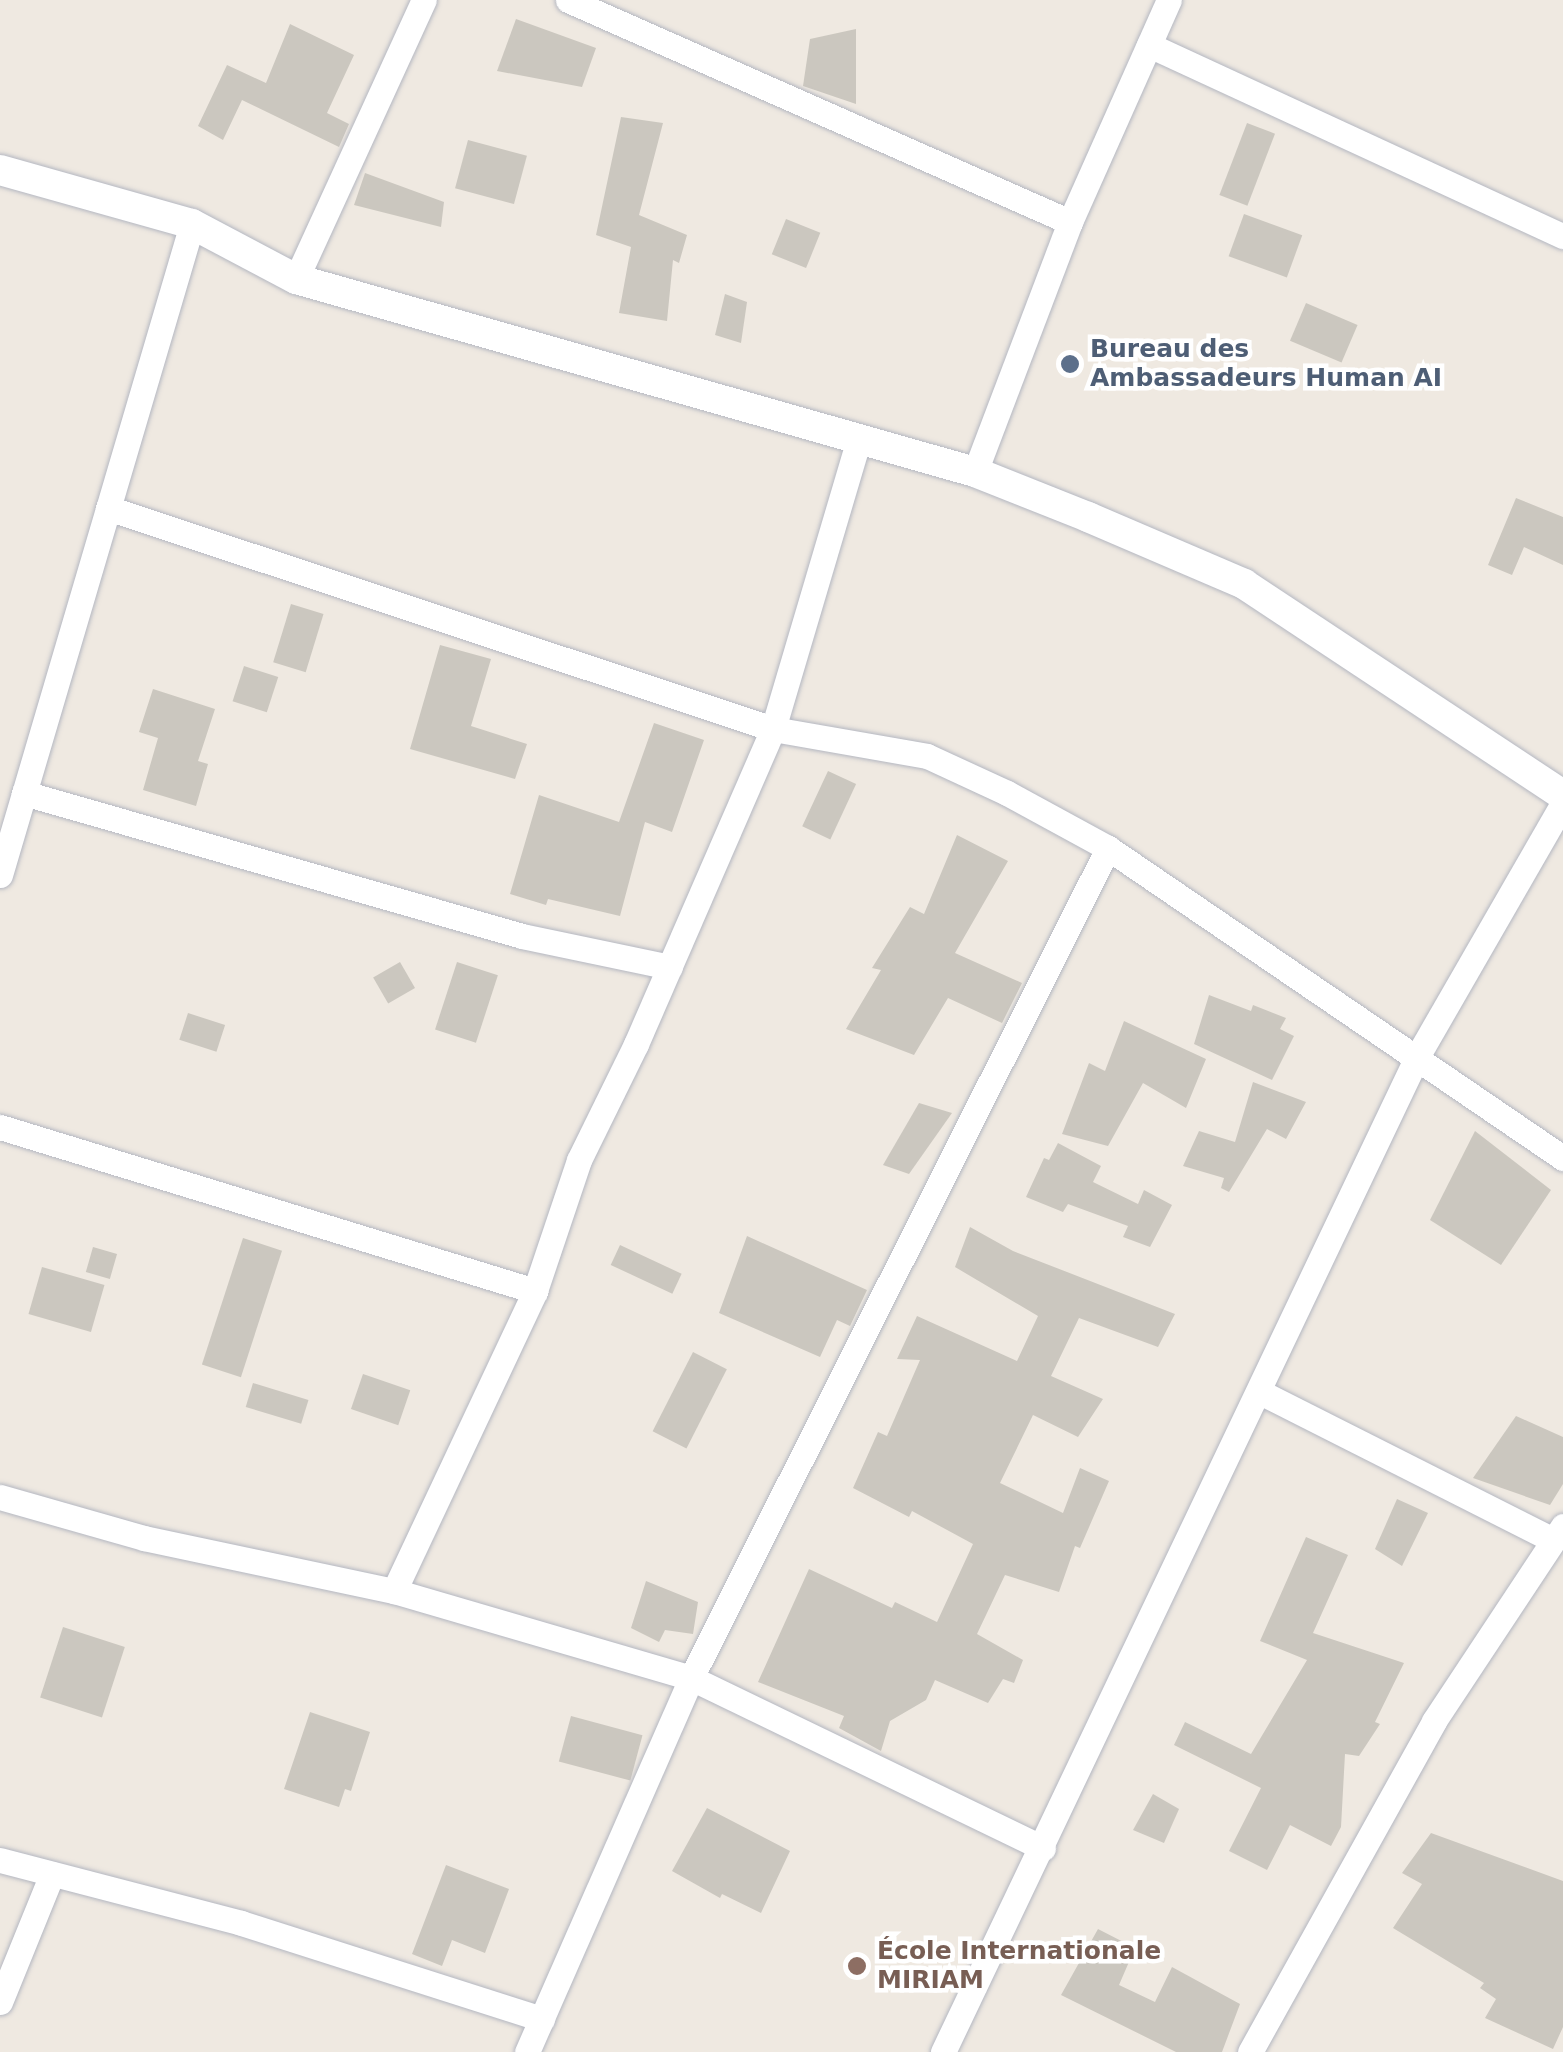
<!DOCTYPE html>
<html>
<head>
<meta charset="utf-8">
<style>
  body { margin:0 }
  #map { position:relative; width:1563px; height:2052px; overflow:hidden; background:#efe9e1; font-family:"DejaVu Sans",sans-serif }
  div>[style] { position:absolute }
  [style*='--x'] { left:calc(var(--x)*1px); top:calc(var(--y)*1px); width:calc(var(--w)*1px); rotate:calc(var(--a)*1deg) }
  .building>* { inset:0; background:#cbc7bf; transform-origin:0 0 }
  .roads { filter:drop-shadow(0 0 2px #b4b7c1) drop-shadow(0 0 2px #b4b7c1) }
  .minor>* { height:25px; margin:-12.5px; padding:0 12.5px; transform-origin:12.5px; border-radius:12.5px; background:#fff }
  .tertiary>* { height:30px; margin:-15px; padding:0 15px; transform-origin:15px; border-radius:15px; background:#fff }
  .dots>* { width:28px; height:28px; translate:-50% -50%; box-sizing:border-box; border:5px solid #fff; border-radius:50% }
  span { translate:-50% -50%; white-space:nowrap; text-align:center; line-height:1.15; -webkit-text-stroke:9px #fff; paint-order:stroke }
  .service-label { font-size:25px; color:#4e5e75; font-weight:700 }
  .left { translate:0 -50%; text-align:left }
  .education-label { font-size:25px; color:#785e54; font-weight:700 }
</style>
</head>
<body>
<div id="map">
  <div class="building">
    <div style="clip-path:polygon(516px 19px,596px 48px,582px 87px,497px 71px)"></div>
    <div style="clip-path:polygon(290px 24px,354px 55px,327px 113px,349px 124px,339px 147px,242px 100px,223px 140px,198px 126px,227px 65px,266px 83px)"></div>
    <div style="clip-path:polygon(856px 29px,856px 104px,803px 86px,810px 39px)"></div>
    <div style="clip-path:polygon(621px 117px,663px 123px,639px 215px,687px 235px,679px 263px,673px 260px,667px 321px,619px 313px,631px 247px,596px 235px)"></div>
    <div style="left:1247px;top:123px;width:30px;height:77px;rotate:21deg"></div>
    <div style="left:468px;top:140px;width:61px;height:50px;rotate:15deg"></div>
    <div style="clip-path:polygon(365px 173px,444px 202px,441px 227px,354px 205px)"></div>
    <div style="left:1244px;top:214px;width:62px;height:45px;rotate:20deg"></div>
    <div style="left:786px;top:219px;width:37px;height:38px;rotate:22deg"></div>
    <div style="clip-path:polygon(725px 294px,747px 302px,741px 343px,715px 335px)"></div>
    <div style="left:1306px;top:303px;width:56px;height:41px;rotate:23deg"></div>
    <div style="clip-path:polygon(1516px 498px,1563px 517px,1563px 565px,1524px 547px,1512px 575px,1488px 565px)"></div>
    <div style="left:291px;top:604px;width:34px;height:61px;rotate:17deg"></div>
    <div style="clip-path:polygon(440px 645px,491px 659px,471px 726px,527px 744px,515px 779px,410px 749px)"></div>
    <div style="left:244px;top:666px;width:36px;height:37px;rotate:18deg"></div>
    <div style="clip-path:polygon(153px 689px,215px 709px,198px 761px,208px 764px,196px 806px,143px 790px,158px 738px,139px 732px)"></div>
    <div style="clip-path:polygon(654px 723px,704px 740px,672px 832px,645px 822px,620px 916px,548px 899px,546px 905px,510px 894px,539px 795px,619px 822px)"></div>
    <div style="left:828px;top:771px;width:31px;height:61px;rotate:25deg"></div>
    <div style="clip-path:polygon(957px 835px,1008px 861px,955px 953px,1022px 983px,1002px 1023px,948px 998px,914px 1055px,846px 1029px,881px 970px,872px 968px,910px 907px,924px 914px)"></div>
    <div style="left:400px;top:962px;width:30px;height:31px;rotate:60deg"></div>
    <div style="left:457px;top:962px;width:43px;height:71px;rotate:18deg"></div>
    <div style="clip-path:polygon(1209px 995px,1251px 1011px,1253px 1005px,1286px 1018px,1280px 1029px,1294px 1036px,1272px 1080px,1194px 1044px)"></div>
    <div style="left:188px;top:1013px;width:39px;height:28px;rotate:18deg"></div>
    <div style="clip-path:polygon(1124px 1021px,1206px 1059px,1186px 1108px,1143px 1083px,1108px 1146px,1062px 1134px,1089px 1063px,1105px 1071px)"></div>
    <div style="clip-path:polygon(1253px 1082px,1306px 1102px,1286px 1139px,1267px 1129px,1229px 1192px,1221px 1188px,1224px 1178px,1183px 1166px,1199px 1131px,1235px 1142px)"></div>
    <div style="clip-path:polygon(919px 1103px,952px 1113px,909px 1174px,883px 1165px)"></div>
    <div style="clip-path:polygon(1475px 1131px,1551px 1190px,1501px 1265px,1430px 1220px)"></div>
    <div style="clip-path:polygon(1058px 1143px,1101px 1166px,1093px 1182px,1138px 1204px,1144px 1190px,1172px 1205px,1150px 1247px,1123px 1237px,1128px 1226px,1068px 1204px,1063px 1212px,1026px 1197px,1044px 1158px,1049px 1160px)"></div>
    <div style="clip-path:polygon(970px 1227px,1013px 1251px,1175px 1314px,1158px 1347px,1079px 1318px,1051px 1376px,1103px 1399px,1078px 1437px,1033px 1415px,1000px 1483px,1063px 1513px,1080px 1468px,1109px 1481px,1080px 1548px,1075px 1546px,1059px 1592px,1005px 1575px,977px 1634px,1023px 1660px,1014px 1683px,1003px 1679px,988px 1703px,935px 1680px,926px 1700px,890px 1721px,881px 1751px,839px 1728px,844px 1716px,758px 1682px,809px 1569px,892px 1608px,895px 1602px,937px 1622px,973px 1544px,912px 1511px,909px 1517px,853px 1488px,878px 1432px,887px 1436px,920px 1360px,897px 1359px,917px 1316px,1017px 1361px,1038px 1316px,955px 1267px)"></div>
    <div style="clip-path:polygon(747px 1236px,867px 1290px,850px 1326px,837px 1320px,820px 1357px,719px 1313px)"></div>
    <div style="left:243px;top:1238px;width:41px;height:133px;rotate:18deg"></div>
    <div style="left:620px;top:1245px;width:68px;height:22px;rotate:25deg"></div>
    <div style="left:93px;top:1247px;width:25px;height:26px;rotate:16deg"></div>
    <div style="left:42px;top:1267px;width:65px;height:49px;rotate:16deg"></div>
    <div style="left:693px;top:1352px;width:38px;height:89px;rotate:27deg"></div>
    <div style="left:363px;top:1374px;width:50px;height:37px;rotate:19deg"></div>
    <div style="left:253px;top:1383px;width:58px;height:25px;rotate:17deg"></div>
    <div style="clip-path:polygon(1516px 1416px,1563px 1437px,1563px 1484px,1550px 1505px,1473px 1478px)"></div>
    <div style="clip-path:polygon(1397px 1499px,1428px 1513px,1402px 1566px,1375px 1549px)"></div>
    <div style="clip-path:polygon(1306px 1537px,1348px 1555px,1313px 1633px,1404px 1663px,1375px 1722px,1380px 1724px,1359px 1756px,1345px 1754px,1341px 1827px,1331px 1846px,1290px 1825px,1267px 1870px,1229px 1851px,1261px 1788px,1174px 1745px,1185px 1722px,1251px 1754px,1307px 1660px,1260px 1641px)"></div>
    <div style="clip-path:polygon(646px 1581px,698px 1602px,693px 1634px,665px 1630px,659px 1642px,631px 1628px)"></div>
    <div style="left:63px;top:1627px;width:65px;height:74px;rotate:18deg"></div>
    <div style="clip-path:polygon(310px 1712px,370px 1732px,351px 1791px,345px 1789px,339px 1807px,284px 1789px)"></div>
    <div style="left:571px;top:1716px;width:74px;height:47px;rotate:15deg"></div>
    <div style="clip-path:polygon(1153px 1794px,1179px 1809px,1164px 1843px,1133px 1830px)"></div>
    <div style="clip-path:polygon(707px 1808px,790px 1851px,761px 1913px,722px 1894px,720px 1898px,672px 1871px)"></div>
    <div style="clip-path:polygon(1431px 1833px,1563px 1881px,1563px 2027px,1553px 2049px,1485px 2018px,1496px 1999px,1480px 1988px,1484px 1983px,1393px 1928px,1422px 1884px,1402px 1873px)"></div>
    <div style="clip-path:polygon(446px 1865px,509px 1889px,485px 1953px,452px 1940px,442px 1966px,412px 1954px)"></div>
    <div style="clip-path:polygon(1098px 1929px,1135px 1948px,1119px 1985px,1155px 2002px,1172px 1967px,1240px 2004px,1222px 2052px,1176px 2052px,1061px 1995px)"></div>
  </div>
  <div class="roads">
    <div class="minor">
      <div style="--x:568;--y:0;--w:549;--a:23.86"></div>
      <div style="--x:1149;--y:45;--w:456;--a:24.8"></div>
      <div style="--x:296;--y:279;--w:307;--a:-65.4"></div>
      <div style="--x:975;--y:472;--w:267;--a:-69.2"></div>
      <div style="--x:1070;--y:222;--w:243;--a:-66"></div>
      <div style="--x:108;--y:508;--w:701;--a:18.38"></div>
      <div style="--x:773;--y:729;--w:156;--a:9.9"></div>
      <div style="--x:927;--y:756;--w:88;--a:24.8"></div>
      <div style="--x:1007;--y:793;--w:115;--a:28.6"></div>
      <div style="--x:1108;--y:848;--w:551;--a:34.27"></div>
      <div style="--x:24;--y:793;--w:518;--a:16.02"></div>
      <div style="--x:522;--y:936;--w:151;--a:11.8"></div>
      <div style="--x:0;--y:875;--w:679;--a:-73.57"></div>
      <div style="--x:0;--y:1127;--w:560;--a:17.04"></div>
      <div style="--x:1260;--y:1392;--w:328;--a:26.8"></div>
      <div style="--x:0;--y:1497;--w:150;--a:15.9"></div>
      <div style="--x:144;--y:1538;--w:256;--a:12"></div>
      <div style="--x:394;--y:1591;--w:309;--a:16.3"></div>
      <div style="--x:691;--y:1678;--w:391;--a:25.8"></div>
      <div style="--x:394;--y:1591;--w:331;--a:-64.8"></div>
      <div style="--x:535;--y:1291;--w:138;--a:-71.4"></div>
      <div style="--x:579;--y:1160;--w:129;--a:-63.8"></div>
      <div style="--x:636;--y:1044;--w:344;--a:-66.5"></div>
      <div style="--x:773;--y:729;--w:302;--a:-73.5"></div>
      <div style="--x:0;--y:1860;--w:249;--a:14.6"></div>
      <div style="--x:241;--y:1923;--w:316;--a:17.7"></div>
      <div style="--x:0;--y:2002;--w:138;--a:-67.9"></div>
      <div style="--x:527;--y:2052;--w:408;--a:-66.3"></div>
      <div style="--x:691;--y:1678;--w:929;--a:-63.32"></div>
      <div style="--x:943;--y:2052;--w:1102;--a:-64.53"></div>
      <div style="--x:1417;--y:1057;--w:293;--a:-60.1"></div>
      <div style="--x:1250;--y:2052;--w:379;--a:-60.9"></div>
      <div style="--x:1434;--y:1721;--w:234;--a:-56.5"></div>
    </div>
    <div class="tertiary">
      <div style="--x:0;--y:170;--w:199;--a:15.7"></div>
      <div style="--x:192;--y:224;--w:118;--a:27.9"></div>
      <div style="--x:296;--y:279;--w:706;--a:15.87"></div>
      <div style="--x:975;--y:472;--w:122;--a:21.7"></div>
      <div style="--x:1088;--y:517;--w:170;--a:23.2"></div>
      <div style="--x:1244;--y:584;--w:382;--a:33.5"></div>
    </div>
  </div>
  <div class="dots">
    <div style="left:1070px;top:364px;background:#5c6f8a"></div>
    <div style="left:857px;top:1966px;background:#8d6e63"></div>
  </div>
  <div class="service-label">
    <span class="left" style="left:1090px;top:364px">Bureau des<br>Ambassadeurs Human AI</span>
  </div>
  <div class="education-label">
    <span class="left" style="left:877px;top:1966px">École Internationale<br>MIRIAM</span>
  </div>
</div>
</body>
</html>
